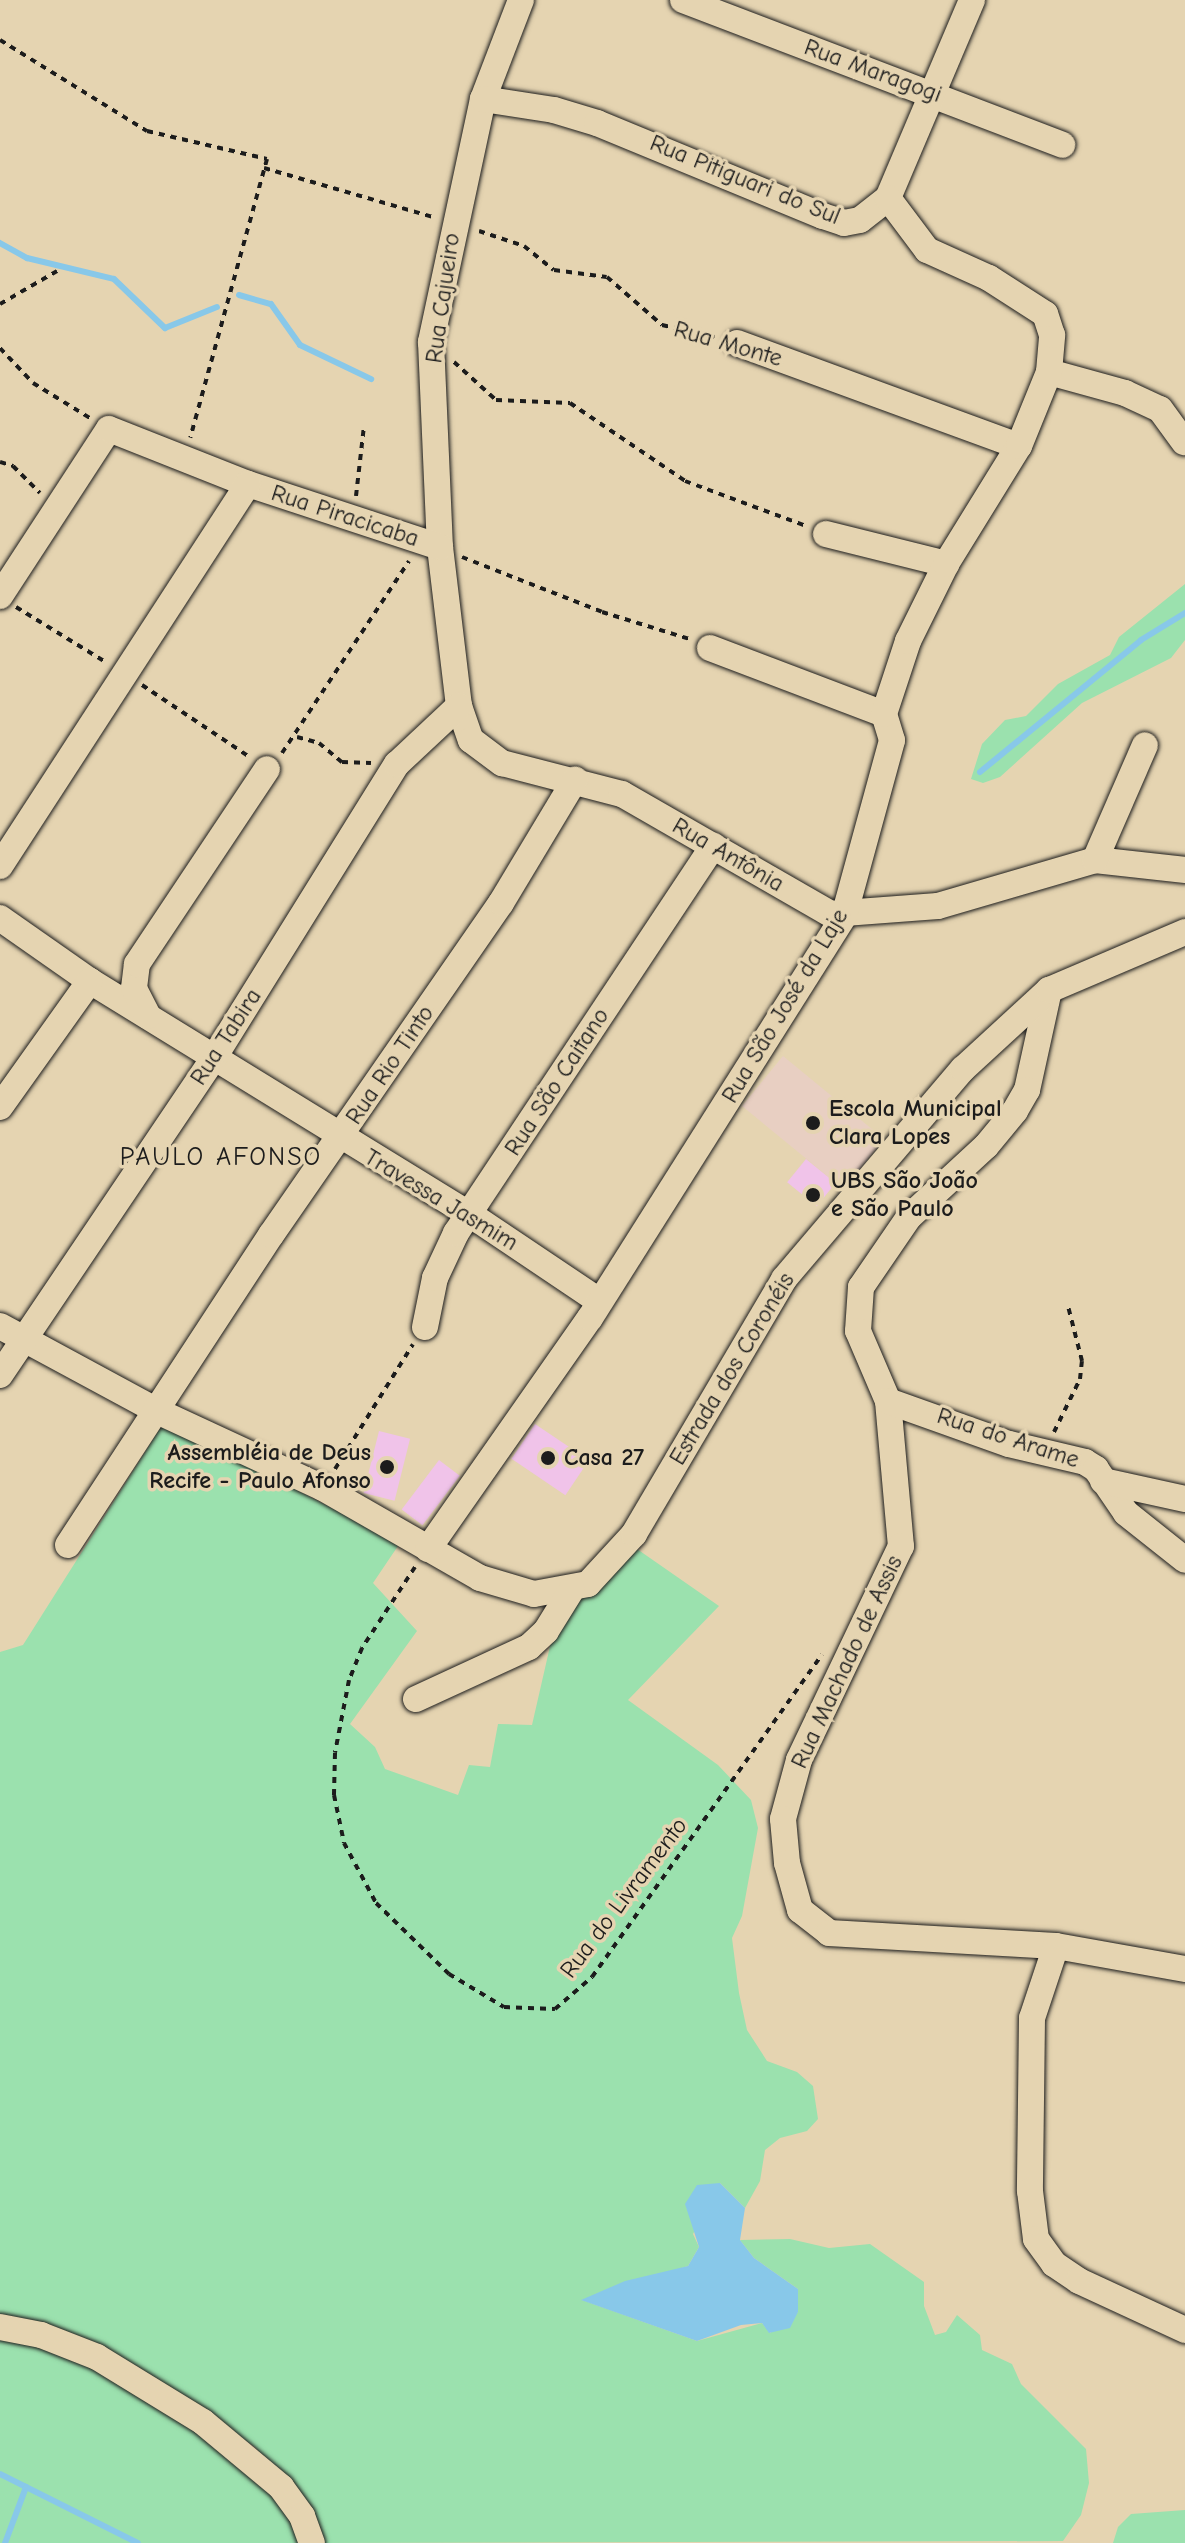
<!DOCTYPE html>
<html>
<head>
<meta charset="utf-8">
<style>
  body { margin:0 }
  #map { position:relative; width:1185px; height:2543px; overflow:hidden; background:#e5d4b1; font-family:"Comic Neue",sans-serif }
  div>[style] { position:absolute }
  [style*='--x'] { left:calc(var(--x)*1px); top:calc(var(--y)*1px); width:calc(var(--w)*1px); rotate:calc(var(--a)*1deg) }
  .built>* { inset:0; background:#e8cfc2 }
  .green>* { inset:0; background:#9be1ae }
  .water>* { inset:0; background:#88c8e9 }
  .stream>* { height:6px; margin:-3px; padding:0 3px; transform-origin:3px; border-radius:3px; background:#88c8e9 }
  .building>* { inset:0; background:#f0c3e9; transform-origin:0 0 }
  .path>* { height:4px; margin-top:-2px; transform-origin:0; background:repeating-linear-gradient(90deg,#1c1c1c 0 6px,transparent 0 12px) }
  .roads { filter:drop-shadow(0 0 2px #1c1c1c) drop-shadow(0 0 2px #1c1c1c) }
  .minor>* { height:26px; margin:-13px; padding:0 13px; transform-origin:13px; border-radius:13px; background:#e5d4b1 }
  .dots>* { width:22px; height:22px; translate:-50% -50%; box-sizing:border-box; border:4px solid #e5d4b1; border-radius:50% }
  span { translate:-50% -50%; white-space:nowrap; text-align:center; line-height:1.15; -webkit-text-stroke:7px #e5d4b1; paint-order:stroke }
  .street-label { font-size:24px; color:#1c1c1c }
  .poi-label { font-size:24px; color:#1c1c1c; font-weight:700 }
  .left { translate:0 -50%; text-align:left }
  .right { translate:-100% -50%; text-align:right }
  .neighbourhood-label { font-size:26px; color:#1c1c1c; letter-spacing:2px }
</style>
</head>
<body>
<div id="map">
  <div class="built">
    <div style="clip-path:polygon(783px 1056px,884px 1139px,850px 1181px,842px 1175px,836px 1183px,742px 1106px)"></div>
  </div>
  <div class="green">
    <div style="clip-path:polygon(1185px 584px,1185px 640px,1171px 658px,1082px 703px,1000px 777px,983px 783px,971px 779px,982px 744px,1005px 720px,1026px 716px,1058px 684px,1110px 655px,1119px 637px)"></div>
    <div style="clip-path:polygon(164px 1422px,400px 1543px,373px 1583px,417px 1631px,350px 1724px,375px 1747px,385px 1769px,458px 1795px,469px 1765px,490px 1767px,498px 1724px,532px 1725px,559px 1607px,637px 1549px,719px 1606px,628px 1700px,718px 1765px,751px 1800px,758px 1828px,742px 1916px,732px 1938px,739px 1993px,747px 2030px,767px 2061px,797px 2072px,813px 2086px,818px 2119px,807px 2131px,780px 2138px,765px 2150px,760px 2181px,745px 2208px,720px 2183px,693px 2234px,699px 2247px,688px 2266px,582px 2300px,697px 2341px,762px 2323px,770px 2333px,798px 2312px,798px 2289px,754px 2258px,740px 2240px,790px 2239px,829px 2248px,870px 2244px,924px 2282px,924px 2306px,935px 2335px,946px 2332px,957px 2315px,980px 2335px,982px 2350px,1012px 2364px,1021px 2384px,1086px 2449px,1089px 2483px,1081px 2515px,1063px 2541px,318px 2543px,301px 2500px,255px 2447px,220px 2425px,0 2322px,0 1652px,23px 1645px)"></div>
    <div style="clip-path:polygon(0 2339px,46px 2344px,130px 2384px,206px 2433px,290px 2510px,302px 2543px,0 2543px)"></div>
    <div style="clip-path:polygon(1185px 2510px,1185px 2543px,1113px 2543px,1118px 2527px,1131px 2514px)"></div>
  </div>
  <div class="water">
    <div style="clip-path:polygon(720px 2183px,745px 2208px,740px 2240px,754px 2258px,798px 2289px,798px 2312px,790px 2328px,769px 2333px,762px 2323px,741px 2325px,697px 2341px,581px 2300px,625px 2281px,688px 2266px,699px 2247px,685px 2204px,697px 2185px)"></div>
  </div>
  <div class="stream">
    <div style="--x:0;--y:243;--w:31;--a:29"></div>
    <div style="--x:27;--y:258;--w:89;--a:13.6"></div>
    <div style="--x:114;--y:279;--w:71;--a:43.9"></div>
    <div style="--x:165;--y:328;--w:56;--a:-22"></div>
    <div style="--x:239;--y:295;--w:33;--a:16"></div>
    <div style="--x:271;--y:304;--w:50;--a:54.7"></div>
    <div style="--x:300;--y:345;--w:79;--a:25.6"></div>
    <div style="--x:980;--y:772;--w:208;--a:-39.3"></div>
    <div style="--x:1141;--y:640;--w:52;--a:-31.5"></div>
    <div style="--x:0;--y:2474;--w:154;--a:26.6"></div>
    <div style="--x:5;--y:2543;--w:60;--a:-69.4"></div>
  </div>
  <div class="building">
    <div style="left:806px;top:1159px;width:38px;height:30px;rotate:39deg"></div>
    <div style="left:535px;top:1424px;width:65px;height:42px;rotate:34deg"></div>
    <div style="left:379px;top:1431px;width:32px;height:64px;rotate:14deg"></div>
    <div style="left:439px;top:1460px;width:26px;height:62px;rotate:37deg"></div>
  </div>
  <div class="path">
    <div style="--x:0;--y:40;--w:173;--a:31.8"></div>
    <div style="--x:147;--y:131;--w:123;--a:13.1"></div>
    <div style="--x:267;--y:159;--w:289;--a:105.4"></div>
    <div style="--x:264;--y:168;--w:179;--a:16.2"></div>
    <div style="--x:479;--y:231;--w:47;--a:18.4"></div>
    <div style="--x:524;--y:246;--w:38;--a:39"></div>
    <div style="--x:554;--y:270;--w:53;--a:7.5"></div>
    <div style="--x:607;--y:277;--w:73;--a:41.1"></div>
    <div style="--x:662;--y:325;--w:54;--a:12.8"></div>
    <div style="--x:0;--y:304;--w:66;--a:-30.1"></div>
    <div style="--x:0;--y:348;--w:48;--a:46.7"></div>
    <div style="--x:33;--y:383;--w:67;--a:31.6"></div>
    <div style="--x:454;--y:362;--w:57;--a:42.1"></div>
    <div style="--x:496;--y:400;--w:74;--a:2.3"></div>
    <div style="--x:570;--y:403;--w:139;--a:34.1"></div>
    <div style="--x:685;--y:481;--w:129;--a:20.4"></div>
    <div style="--x:0;--y:462;--w:14;--a:17"></div>
    <div style="--x:13;--y:466;--w:38;--a:45"></div>
    <div style="--x:356;--y:496;--w:70;--a:-83.5"></div>
    <div style="--x:462;--y:557;--w:150;--a:21.4"></div>
    <div style="--x:602;--y:612;--w:92;--a:17.1"></div>
    <div style="--x:16;--y:607;--w:107;--a:31.6"></div>
    <div style="--x:142;--y:685;--w:131;--a:33.8"></div>
    <div style="--x:297;--y:737;--w:23;--a:15"></div>
    <div style="--x:319;--y:743;--w:30;--a:40"></div>
    <div style="--x:342;--y:762;--w:29;--a:2"></div>
    <div style="--x:282;--y:753;--w:230;--a:-56.5"></div>
    <div style="--x:1054;--y:1432;--w:59;--a:-63.9"></div>
    <div style="--x:1080;--y:1379;--w:18;--a:-84"></div>
    <div style="--x:1082;--y:1361;--w:57;--a:-104.3"></div>
    <div style="--x:335;--y:1469;--w:147;--a:-58"></div>
    <div style="--x:415;--y:1567;--w:97;--a:123.2"></div>
    <div style="--x:362;--y:1648;--w:35;--a:112"></div>
    <div style="--x:349;--y:1680;--w:74;--a:100.9"></div>
    <div style="--x:335;--y:1753;--w:42;--a:91.4"></div>
    <div style="--x:334;--y:1795;--w:49;--a:78.2"></div>
    <div style="--x:344;--y:1843;--w:68;--a:61.9"></div>
    <div style="--x:376;--y:1903;--w:102;--a:44.2"></div>
    <div style="--x:449;--y:1974;--w:64;--a:31"></div>
    <div style="--x:504;--y:2007;--w:51;--a:2.2"></div>
    <div style="--x:555;--y:2009;--w:49;--a:-40.9"></div>
    <div style="--x:592;--y:1977;--w:396;--a:-54.5"></div>
  </div>
  <div class="roads">
    <div class="minor">
      <div style="--x:521;--y:0;--w:106;--a:111"></div>
      <div style="--x:483;--y:99;--w:249;--a:102.1"></div>
      <div style="--x:431;--y:342;--w:205;--a:87.5"></div>
      <div style="--x:440;--y:547;--w:160;--a:83.2"></div>
      <div style="--x:459;--y:706;--w:36;--a:71"></div>
      <div style="--x:471;--y:740;--w:39;--a:37"></div>
      <div style="--x:502;--y:763;--w:124;--a:14.5"></div>
      <div style="--x:622;--y:794;--w:241;--a:29.9"></div>
      <div style="--x:831;--y:914;--w:107;--a:-4.3"></div>
      <div style="--x:938;--y:906;--w:164;--a:-16.3"></div>
      <div style="--x:1095;--y:860;--w:91;--a:6.3"></div>
      <div style="--x:683;--y:0;--w:406;--a:20.9"></div>
      <div style="--x:483;--y:99;--w:72;--a:8.8"></div>
      <div style="--x:554;--y:110;--w:45;--a:16.8"></div>
      <div style="--x:597;--y:123;--w:244;--a:22.4"></div>
      <div style="--x:823;--y:216;--w:22;--a:18"></div>
      <div style="--x:844;--y:223;--w:16;--a:-11"></div>
      <div style="--x:860;--y:220;--w:36;--a:-38"></div>
      <div style="--x:888;--y:198;--w:215;--a:-67"></div>
      <div style="--x:737;--y:343;--w:300;--a:20.1"></div>
      <div style="--x:1049;--y:372;--w:79;--a:15.4"></div>
      <div style="--x:1125;--y:393;--w:38;--a:25"></div>
      <div style="--x:1160;--y:409;--w:41;--a:54"></div>
      <div style="--x:826;--y:534;--w:124;--a:14"></div>
      <div style="--x:0;--y:596;--w:199;--a:-56.9"></div>
      <div style="--x:109;--y:429;--w:149;--a:21.6"></div>
      <div style="--x:248;--y:484;--w:202;--a:18.2"></div>
      <div style="--x:710;--y:648;--w:186;--a:20.8"></div>
      <div style="--x:1095;--y:860;--w:125;--a:-66.5"></div>
      <div style="--x:0;--y:866;--w:455;--a:-57"></div>
      <div style="--x:0;--y:918;--w:110;--a:35"></div>
      <div style="--x:90;--y:981;--w:447;--a:31.6"></div>
      <div style="--x:471;--y:1215;--w:154;--a:33.9"></div>
      <div style="--x:1049;--y:990;--w:102;--a:102.4"></div>
      <div style="--x:1027;--y:1090;--w:24;--a:120"></div>
      <div style="--x:1015;--y:1111;--w:45;--a:129.6"></div>
      <div style="--x:986;--y:1146;--w:105;--a:137.3"></div>
      <div style="--x:909;--y:1217;--w:85;--a:124.4"></div>
      <div style="--x:861;--y:1287;--w:44;--a:93.9"></div>
      <div style="--x:858;--y:1331;--w:76;--a:66.8"></div>
      <div style="--x:888;--y:1401;--w:146;--a:84.9"></div>
      <div style="--x:901;--y:1546;--w:237;--a:115.5"></div>
      <div style="--x:799;--y:1760;--w:61;--a:105.2"></div>
      <div style="--x:783;--y:1819;--w:44;--a:84.8"></div>
      <div style="--x:787;--y:1863;--w:49;--a:74.5"></div>
      <div style="--x:800;--y:1910;--w:37;--a:38"></div>
      <div style="--x:829;--y:1933;--w:227;--a:3.3"></div>
      <div style="--x:1056;--y:1946;--w:131;--a:10.1"></div>
      <div style="--x:148;--y:1016;--w:31;--a:-117"></div>
      <div style="--x:134;--y:988;--w:24;--a:-83"></div>
      <div style="--x:137;--y:964;--w:234;--a:-56.3"></div>
      <div style="--x:0;--y:1107;--w:155;--a:-54.5"></div>
      <div style="--x:0;--y:1326;--w:179;--a:28.4"></div>
      <div style="--x:157;--y:1411;--w:183;--a:24.9"></div>
      <div style="--x:323;--y:1488;--w:181;--a:29.8"></div>
      <div style="--x:480;--y:1578;--w:56;--a:16.5"></div>
      <div style="--x:534;--y:1594;--w:55;--a:-10.5"></div>
      <div style="--x:588;--y:1584;--w:68;--a:-47.4"></div>
      <div style="--x:634;--y:1534;--w:296;--a:-59.5"></div>
      <div style="--x:784;--y:1279;--w:276;--a:-49.6"></div>
      <div style="--x:963;--y:1069;--w:117;--a:-42.6"></div>
      <div style="--x:1049;--y:990;--w:148;--a:-23.1"></div>
      <div style="--x:425;--y:1327;--w:50;--a:-78.5"></div>
      <div style="--x:435;--y:1278;--w:50;--a:-65"></div>
      <div style="--x:456;--y:1233;--w:465;--a:-56.4"></div>
      <div style="--x:0;--y:1375;--w:385;--a:-56"></div>
      <div style="--x:215;--y:1056;--w:344;--a:-58.1"></div>
      <div style="--x:397;--y:764;--w:85;--a:-43.1"></div>
      <div style="--x:888;--y:1401;--w:128;--a:19.6"></div>
      <div style="--x:1009;--y:1444;--w:78;--a:13.3"></div>
      <div style="--x:1085;--y:1462;--w:13;--a:32"></div>
      <div style="--x:1096;--y:1469;--w:53;--a:55.7"></div>
      <div style="--x:1126;--y:1513;--w:75;--a:38.5"></div>
      <div style="--x:1103;--y:1481;--w:84;--a:12.4"></div>
      <div style="--x:68;--y:1545;--w:371;--a:-56.8"></div>
      <div style="--x:271;--y:1235;--w:404;--a:-55.3"></div>
      <div style="--x:501;--y:903;--w:144;--a:-59"></div>
      <div style="--x:428;--y:1549;--w:282;--a:-55"></div>
      <div style="--x:590;--y:1318;--w:476;--a:-57.7"></div>
      <div style="--x:844;--y:916;--w:182;--a:-74.7"></div>
      <div style="--x:892;--y:740;--w:27;--a:-107"></div>
      <div style="--x:884;--y:714;--w:77;--a:-71.8"></div>
      <div style="--x:908;--y:641;--w:86;--a:-63.7"></div>
      <div style="--x:946;--y:564;--w:139;--a:-58.3"></div>
      <div style="--x:1019;--y:446;--w:80;--a:-67.9"></div>
      <div style="--x:1049;--y:372;--w:37;--a:-85"></div>
      <div style="--x:1052;--y:335;--w:22;--a:-108"></div>
      <div style="--x:1045;--y:314;--w:67;--a:-147.3"></div>
      <div style="--x:989;--y:278;--w:68;--a:-155.7"></div>
      <div style="--x:927;--y:250;--w:65;--a:-126.9"></div>
      <div style="--x:416;--y:1699;--w:124;--a:-24.7"></div>
      <div style="--x:529;--y:1647;--w:23;--a:-43"></div>
      <div style="--x:546;--y:1631;--w:49;--a:-58.2"></div>
      <div style="--x:1056;--y:1946;--w:76;--a:108.4"></div>
      <div style="--x:1032;--y:2018;--w:173;--a:90.7"></div>
      <div style="--x:1030;--y:2191;--w:48;--a:82.9"></div>
      <div style="--x:1036;--y:2239;--w:31;--a:54"></div>
      <div style="--x:1054;--y:2264;--w:30;--a:34"></div>
      <div style="--x:1079;--y:2281;--w:117;--a:24.8"></div>
      <div style="--x:0;--y:2327;--w:42;--a:11"></div>
      <div style="--x:41;--y:2335;--w:60;--a:21.4"></div>
      <div style="--x:97;--y:2357;--w:124;--a:31.5"></div>
      <div style="--x:203;--y:2422;--w:102;--a:39.8"></div>
      <div style="--x:281;--y:2487;--w:36;--a:54"></div>
      <div style="--x:302;--y:2516;--w:29;--a:70"></div>
    </div>
  </div>
  <div class="dots">
    <div style="left:813px;top:1123px;background:#1c1c1c"></div>
    <div style="left:813px;top:1195px;background:#1c1c1c"></div>
    <div style="left:548px;top:1458px;background:#1c1c1c"></div>
    <div style="left:387px;top:1467px;background:#1c1c1c"></div>
  </div>
  <div class="street-label">
    <span style="left:873px;top:71px;rotate:20deg">Rua Maragogi</span>
    <span style="left:745px;top:180px;rotate:22deg">Rua Pitiguari do Sul</span>
    <span style="left:443px;top:298px;rotate:-82deg">Rua Cajueiro</span>
    <span style="left:728px;top:344px;rotate:16deg">Rua Monte</span>
    <span style="left:345px;top:516px;rotate:18deg">Rua Piracicaba</span>
    <span style="left:728px;top:855px;rotate:30deg">Rua Antônia</span>
    <span style="left:785px;top:1006px;rotate:-59deg">Rua São José da Laje</span>
    <span style="left:226px;top:1037px;rotate:-57deg">Rua Tabira</span>
    <span style="left:390px;top:1065px;rotate:-56deg">Rua Rio Tinto</span>
    <span style="left:557px;top:1082px;rotate:-57deg">Rua São Caitano</span>
    <span style="left:441px;top:1200px;rotate:31deg">Travessa Jasmim</span>
    <span style="left:732px;top:1369px;rotate:-59deg">Estrada dos Coronéis</span>
    <span style="left:1008px;top:1438px;rotate:18deg">Rua do Arame</span>
    <span style="left:847px;top:1662px;rotate:-65deg">Rua Machado de Assis</span>
    <span style="left:624px;top:1898px;rotate:-53deg">Rua do Livramento</span>
  </div>
  <div class="poi-label">
    <span class="left" style="left:829px;top:1123px">Escola Municipal<br>Clara Lopes</span>
    <span class="left" style="left:831px;top:1195px">UBS São João<br>e São Paulo</span>
    <span class="right" style="left:371px;top:1467px">Assembléia de Deus<br>Recife - Paulo Afonso</span>
    <span class="left" style="left:564px;top:1458px">Casa 27</span>
  </div>
  <div class="neighbourhood-label">
    <span style="left:221px;top:1158px">PAULO AFONSO</span>
  </div>
</div>
</body>
</html>
